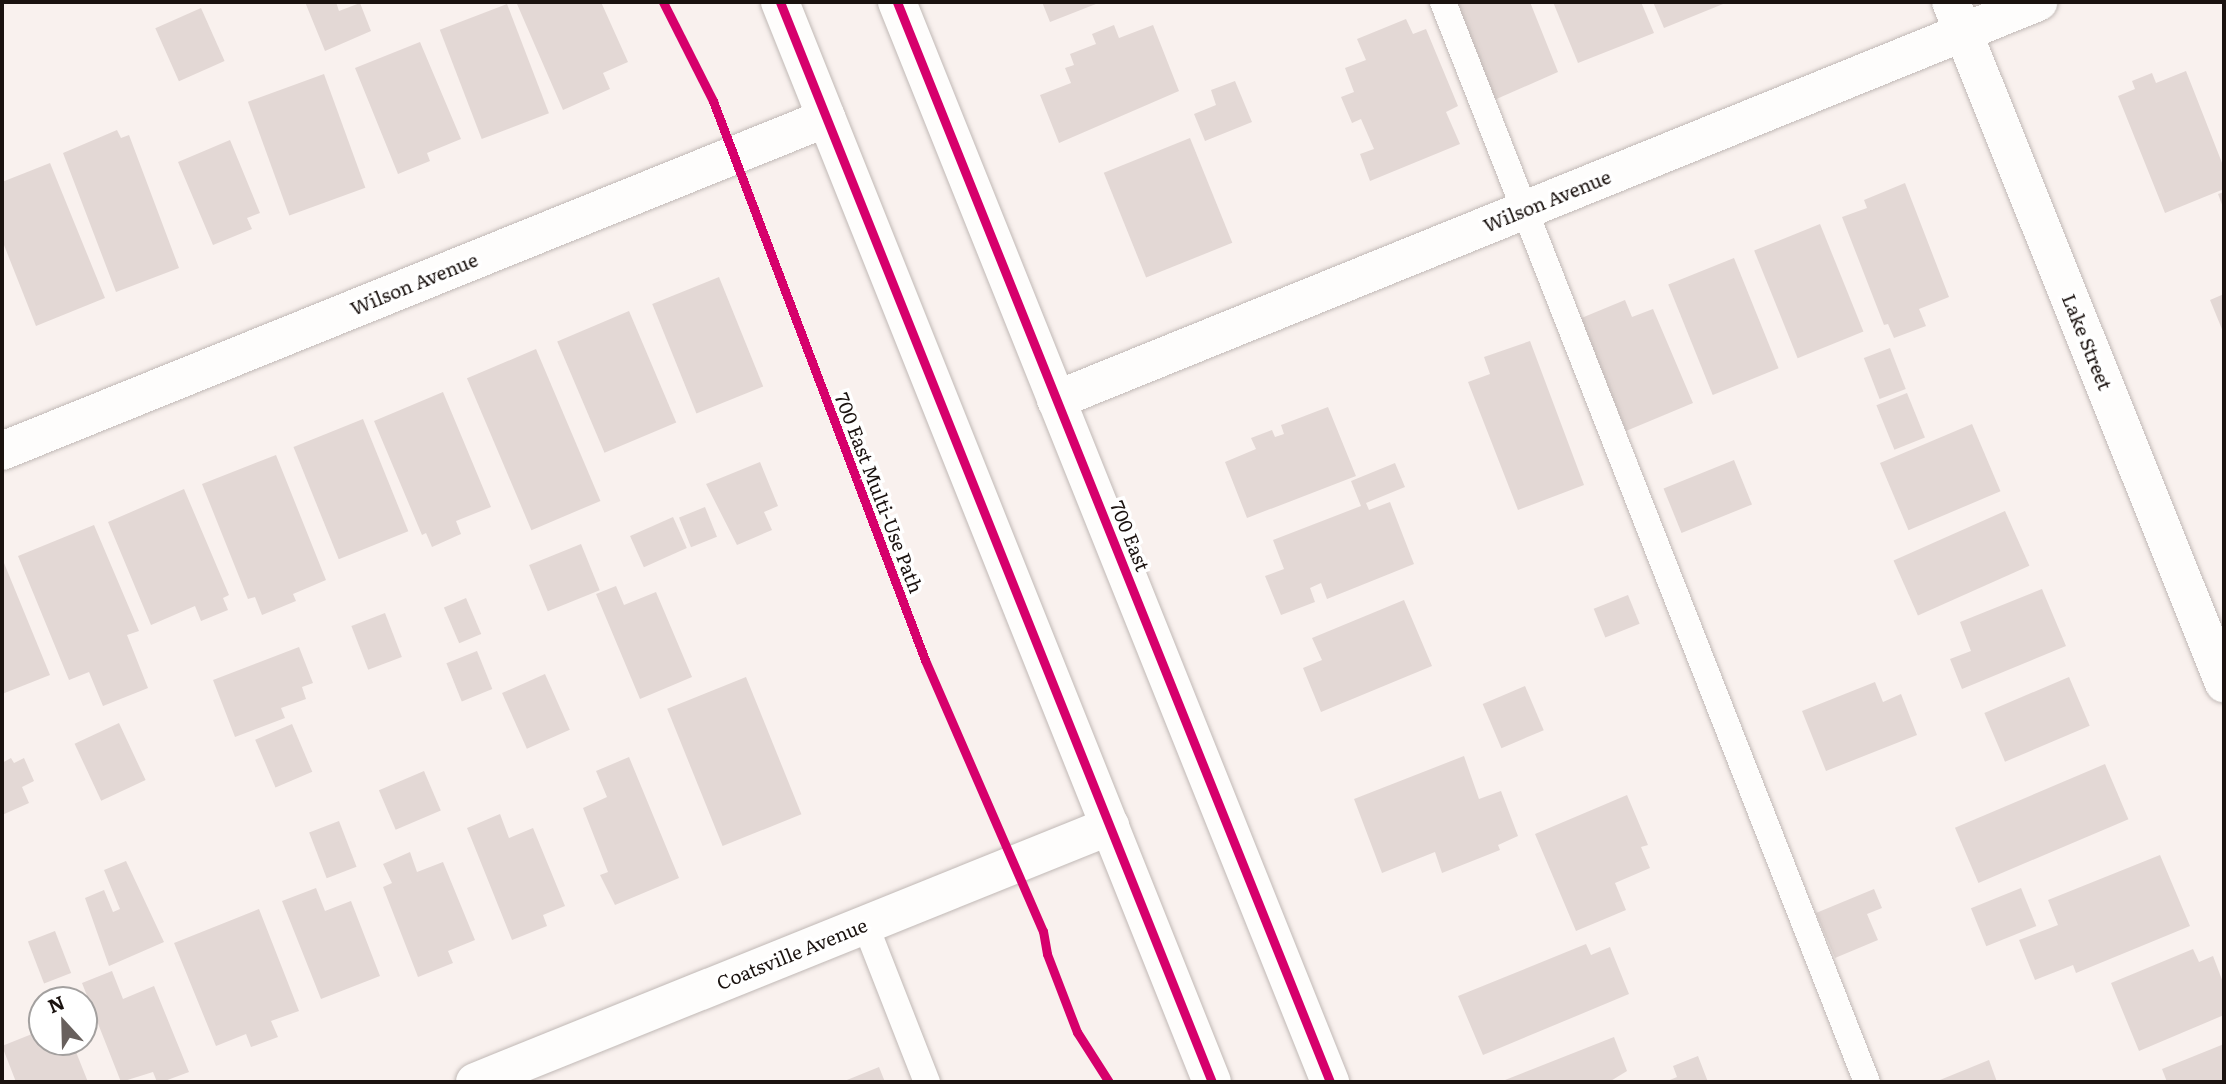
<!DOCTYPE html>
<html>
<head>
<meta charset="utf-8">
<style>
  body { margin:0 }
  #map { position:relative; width:2226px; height:1084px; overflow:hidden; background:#f9f1ee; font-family:Literata,serif }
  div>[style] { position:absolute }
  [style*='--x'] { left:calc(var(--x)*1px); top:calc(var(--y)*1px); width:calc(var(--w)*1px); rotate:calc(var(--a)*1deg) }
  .building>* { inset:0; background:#e3d8d5; transform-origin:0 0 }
  .roads { filter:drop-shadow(0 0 2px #c1b9b6) drop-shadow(0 0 2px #c1b9b6) }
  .lane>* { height:26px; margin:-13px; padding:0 13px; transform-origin:13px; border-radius:13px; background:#fefdfc }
  .street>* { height:38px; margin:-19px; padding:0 19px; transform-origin:19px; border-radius:19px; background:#fefdfc }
  .primary>* { height:38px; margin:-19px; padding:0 19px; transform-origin:19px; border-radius:19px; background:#fefdfc }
  .cycleway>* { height:9px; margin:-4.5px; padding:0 4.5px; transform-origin:4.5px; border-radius:4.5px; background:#d6006c }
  span { translate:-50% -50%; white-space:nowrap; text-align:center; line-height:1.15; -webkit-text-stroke:7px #fff; paint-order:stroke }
  .street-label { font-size:19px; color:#1a120f }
  .frame { position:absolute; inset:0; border:4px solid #1a120f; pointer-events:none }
  .north { position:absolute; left:28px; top:986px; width:70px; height:70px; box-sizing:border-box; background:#fff; border:2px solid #a3a09f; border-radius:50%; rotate:338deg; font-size:19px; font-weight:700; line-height:28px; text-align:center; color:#1a120f }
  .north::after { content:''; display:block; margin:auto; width:24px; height:32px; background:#68605d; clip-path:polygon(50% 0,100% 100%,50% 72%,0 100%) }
</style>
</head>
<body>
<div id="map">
  <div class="building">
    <div style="clip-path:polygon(305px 2px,336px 2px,339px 11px,360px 3px,371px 31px,325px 51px)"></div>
    <div style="clip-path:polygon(601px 2px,628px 62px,603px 73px,610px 89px,563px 110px,517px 4px)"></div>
    <div style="clip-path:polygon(1042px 2px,1101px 2px,1050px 22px)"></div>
    <div style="clip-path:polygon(1452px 2px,1530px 2px,1558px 72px,1492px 101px)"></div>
    <div style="clip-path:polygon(1553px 2px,1641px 2px,1654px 33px,1578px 63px)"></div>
    <div style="clip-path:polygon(1653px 2px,1728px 2px,1664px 28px)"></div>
    <div style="left:507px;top:4px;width:117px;height:72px;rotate:69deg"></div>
    <div style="left:201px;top:8px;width:58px;height:50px;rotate:66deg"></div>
    <div style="clip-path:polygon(1406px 19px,1413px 34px,1426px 29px,1458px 106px,1446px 112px,1460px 144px,1370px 181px,1360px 154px,1374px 149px,1361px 119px,1352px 123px,1341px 97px,1354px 92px,1345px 68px,1366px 60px,1357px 39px)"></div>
    <div style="clip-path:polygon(1114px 25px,1119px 38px,1153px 25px,1179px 91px,1059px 143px,1040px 95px,1071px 83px,1065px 68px,1074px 65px,1070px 54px,1096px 44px,1092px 34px)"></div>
    <div style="clip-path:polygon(420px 42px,461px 139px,427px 153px,430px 161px,398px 174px,355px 68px)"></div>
    <div style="clip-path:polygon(2186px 71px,2224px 168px,2224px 189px,2165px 213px,2118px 96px,2135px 89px,2132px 81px,2152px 73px,2156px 83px)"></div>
    <div style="left:324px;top:74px;width:121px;height:81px;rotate:70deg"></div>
    <div style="clip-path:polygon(1235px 81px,1252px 122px,1205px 141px,1194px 114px,1216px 105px,1211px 90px)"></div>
    <div style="clip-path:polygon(117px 130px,121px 138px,129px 135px,179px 268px,116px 292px,63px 153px)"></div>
    <div style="left:1190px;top:138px;width:113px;height:93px;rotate:68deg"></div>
    <div style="clip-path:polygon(230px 140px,260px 213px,247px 218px,252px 229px,213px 245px,178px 162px)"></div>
    <div style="clip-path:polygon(50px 163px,105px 298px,36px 326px,2px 240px,2px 182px)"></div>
    <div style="clip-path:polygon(1905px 183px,1949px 297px,1919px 309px,1926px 326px,1894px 338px,1888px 324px,1884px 325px,1842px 217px,1867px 208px,1864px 200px)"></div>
    <div style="clip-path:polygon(2224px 192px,2224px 210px,2218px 194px)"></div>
    <div style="left:1820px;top:224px;width:116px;height:71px;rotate:68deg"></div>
    <div style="left:1734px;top:258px;width:119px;height:71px;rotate:68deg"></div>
    <div style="left:719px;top:277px;width:118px;height:72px;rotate:68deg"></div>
    <div style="clip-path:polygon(2224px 294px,2224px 334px,2210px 300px)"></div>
    <div style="clip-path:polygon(1625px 300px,1632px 317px,1653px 309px,1693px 403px,1626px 431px,1579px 319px)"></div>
    <div style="left:629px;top:311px;width:121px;height:78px;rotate:67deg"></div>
    <div style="clip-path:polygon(1530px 341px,1584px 485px,1518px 510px,1468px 382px,1490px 374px,1484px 357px)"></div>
    <div style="left:1890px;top:348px;width:44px;height:28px;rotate:69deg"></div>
    <div style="left:536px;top:349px;width:165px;height:75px;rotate:67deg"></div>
    <div style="clip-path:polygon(443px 392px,491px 507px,456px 521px,461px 534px,432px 547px,426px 533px,422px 535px,374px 421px)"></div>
    <div style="left:1907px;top:393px;width:48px;height:33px;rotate:68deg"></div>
    <div style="clip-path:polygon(1328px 407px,1356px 476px,1247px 518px,1225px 462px,1256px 449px,1251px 438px,1272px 430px,1275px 437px,1284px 434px,1281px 425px)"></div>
    <div style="left:363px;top:419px;width:121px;height:75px;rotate:68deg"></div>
    <div style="left:1972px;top:424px;width:73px;height:100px;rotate:67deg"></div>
    <div style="clip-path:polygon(276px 455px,326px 580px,293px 594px,296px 601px,262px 615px,255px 597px,248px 599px,202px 484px)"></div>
    <div style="left:1734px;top:460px;width:48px;height:76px;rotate:68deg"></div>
    <div style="clip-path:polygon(760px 462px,778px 506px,764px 512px,772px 530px,737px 545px,706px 484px)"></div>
    <div style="clip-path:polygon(1395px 463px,1405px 487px,1366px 503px,1369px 510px,1390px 502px,1414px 564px,1327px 599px,1321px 583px,1310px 588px,1315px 602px,1281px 615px,1265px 576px,1284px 569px,1273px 540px,1361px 506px,1351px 481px)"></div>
    <div style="clip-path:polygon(184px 489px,229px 595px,223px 598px,228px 610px,201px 621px,195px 606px,151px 625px,108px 522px)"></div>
    <div style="left:705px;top:507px;width:32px;height:28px;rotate:68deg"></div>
    <div style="left:2005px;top:511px;width:60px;height:122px;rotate:66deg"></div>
    <div style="left:673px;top:517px;width:34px;height:47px;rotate:66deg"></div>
    <div style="clip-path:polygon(94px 525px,139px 631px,127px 635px,148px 688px,103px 706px,89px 672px,69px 680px,18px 556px)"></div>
    <div style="left:581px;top:544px;width:50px;height:56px;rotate:68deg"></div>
    <div style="clip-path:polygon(4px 563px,50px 675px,2px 694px,2px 564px)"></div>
    <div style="clip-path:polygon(616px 586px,624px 605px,656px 592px,692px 677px,640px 699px,596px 594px)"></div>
    <div style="clip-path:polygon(2042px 589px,2066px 646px,1962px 689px,1950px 659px,1971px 651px,1960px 622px)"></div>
    <div style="left:1628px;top:595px;width:31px;height:37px;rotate:68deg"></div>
    <div style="left:466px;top:598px;width:39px;height:24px;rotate:67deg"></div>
    <div style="clip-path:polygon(1404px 600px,1432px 666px,1321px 712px,1303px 668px,1322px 660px,1312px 638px)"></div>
    <div style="left:385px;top:613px;width:47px;height:36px;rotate:69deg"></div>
    <div style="clip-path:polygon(299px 647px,313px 683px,302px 687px,306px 699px,281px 708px,285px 718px,235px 737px,213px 680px)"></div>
    <div style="left:477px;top:651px;width:41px;height:33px;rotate:68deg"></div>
    <div style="left:545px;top:674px;width:61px;height:47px;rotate:66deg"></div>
    <div style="left:746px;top:677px;width:148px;height:85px;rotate:68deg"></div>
    <div style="left:2069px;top:677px;width:53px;height:92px;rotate:67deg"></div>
    <div style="clip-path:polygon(1875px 682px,1883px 702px,1901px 694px,1917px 735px,1826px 771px,1802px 711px)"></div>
    <div style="left:1525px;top:686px;width:48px;height:46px;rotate:67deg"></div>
    <div style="left:119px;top:723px;width:63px;height:49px;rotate:65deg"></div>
    <div style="left:292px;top:724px;width:52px;height:40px;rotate:67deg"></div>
    <div style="clip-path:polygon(1464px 756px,1479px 799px,1501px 791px,1518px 836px,1498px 845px,1500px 850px,1442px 873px,1435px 852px,1382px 873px,1354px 799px)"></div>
    <div style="clip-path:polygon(629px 757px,679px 878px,615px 905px,600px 875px,608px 872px,583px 808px,607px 797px,596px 771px)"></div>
    <div style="clip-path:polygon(11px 758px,14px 763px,24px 758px,34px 781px,22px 787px,29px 803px,2px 815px,2px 763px)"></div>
    <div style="left:2105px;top:764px;width:60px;height:163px;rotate:67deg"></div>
    <div style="left:424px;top:771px;width:43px;height:49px;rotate:67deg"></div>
    <div style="clip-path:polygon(1627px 795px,1648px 845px,1641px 847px,1650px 868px,1615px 883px,1626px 910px,1576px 931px,1535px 834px)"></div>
    <div style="clip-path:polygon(500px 814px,509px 838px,533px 828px,565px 906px,543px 915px,547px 926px,512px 940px,467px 828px)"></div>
    <div style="left:339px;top:821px;width:49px;height:32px;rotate:69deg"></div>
    <div style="clip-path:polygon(410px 852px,417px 872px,443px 862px,475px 940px,448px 951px,453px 963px,418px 977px,383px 887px,392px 883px,383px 864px)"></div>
    <div style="clip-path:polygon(2160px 855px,2190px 926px,2076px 973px,2073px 965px,2035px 980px,2019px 940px,2058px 925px,2048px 900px)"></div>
    <div style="clip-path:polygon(126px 861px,164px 942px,109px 966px,85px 898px,104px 890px,113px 912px,120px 909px,104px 870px)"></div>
    <div style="clip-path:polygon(316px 888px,325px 911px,351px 901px,380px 976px,321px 999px,282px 901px)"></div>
    <div style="left:2021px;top:888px;width:41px;height:54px;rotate:68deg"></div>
    <div style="clip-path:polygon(1874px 889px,1882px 908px,1867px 914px,1878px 940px,1835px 958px,1816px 913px)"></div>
    <div style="clip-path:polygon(259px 909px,299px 1011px,271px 1021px,278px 1037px,251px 1047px,246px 1034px,216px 1046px,174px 943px)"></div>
    <div style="left:55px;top:931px;width:45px;height:29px;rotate:69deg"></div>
    <div style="clip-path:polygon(1586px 944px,1591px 955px,1610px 947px,1629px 994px,1483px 1055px,1458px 996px)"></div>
    <div style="clip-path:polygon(2193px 949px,2199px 962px,2213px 956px,2224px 985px,2224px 1015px,2139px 1051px,2111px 983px)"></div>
    <div style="clip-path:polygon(112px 971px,123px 999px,154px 986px,189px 1072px,162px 1082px,157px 1082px,153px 1072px,121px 1082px,82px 983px)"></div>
    <div style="clip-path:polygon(42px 1030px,42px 1042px,72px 1042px,88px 1082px,16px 1082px,2px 1046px)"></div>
    <div style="clip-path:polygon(1614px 1037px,1627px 1071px,1609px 1082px,1500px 1082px)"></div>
    <div style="clip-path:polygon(2224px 1044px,2224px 1082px,2167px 1082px,2162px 1069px)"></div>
    <div style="clip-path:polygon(1698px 1056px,1708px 1082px,1665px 1082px,1677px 1077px,1673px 1066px)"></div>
    <div style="clip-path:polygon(1989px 1060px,1997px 1082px,1935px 1082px)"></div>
    <div style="clip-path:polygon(879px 1067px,885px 1082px,842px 1082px)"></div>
  </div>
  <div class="roads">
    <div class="lane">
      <div style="--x:1443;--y:2;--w:1160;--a:68.57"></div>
      <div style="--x:865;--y:924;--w:170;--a:68.6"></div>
    </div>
    <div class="street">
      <div style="--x:1951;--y:2;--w:734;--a:68.16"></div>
      <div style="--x:1056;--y:400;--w:1060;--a:-22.06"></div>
      <div style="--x:2;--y:451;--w:889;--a:-22"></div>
      <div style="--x:475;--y:1082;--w:685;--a:-21.96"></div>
    </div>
    <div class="primary">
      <div style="--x:780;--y:2;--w:1163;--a:68.2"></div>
      <div style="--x:897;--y:2;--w:1164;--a:68.15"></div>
    </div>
  </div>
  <div class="cycleway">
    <div style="--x:663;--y:2;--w:111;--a:63.2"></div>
    <div style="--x:713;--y:101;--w:598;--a:69.23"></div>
    <div style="--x:925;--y:660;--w:296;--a:66.5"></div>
    <div style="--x:1043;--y:931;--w:23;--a:80"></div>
    <div style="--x:1047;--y:954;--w:84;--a:69"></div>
    <div style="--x:1077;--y:1032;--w:59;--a:57.4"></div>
    <div style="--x:780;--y:2;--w:1163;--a:68.2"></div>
    <div style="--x:897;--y:2;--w:1164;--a:68.15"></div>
  </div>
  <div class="street-label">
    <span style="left:1547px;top:201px;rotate:-22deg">Wilson Avenue</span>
    <span style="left:414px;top:284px;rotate:-22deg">Wilson Avenue</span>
    <span style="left:2087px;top:342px;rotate:68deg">Lake Street</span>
    <span style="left:879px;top:493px;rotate:69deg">700 East Multi-Use Path</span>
    <span style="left:1130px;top:536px;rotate:68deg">700 East</span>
    <span style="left:792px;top:954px;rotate:-22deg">Coatsville Avenue</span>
  </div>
  <div class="frame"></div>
  <div class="north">N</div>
</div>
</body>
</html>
